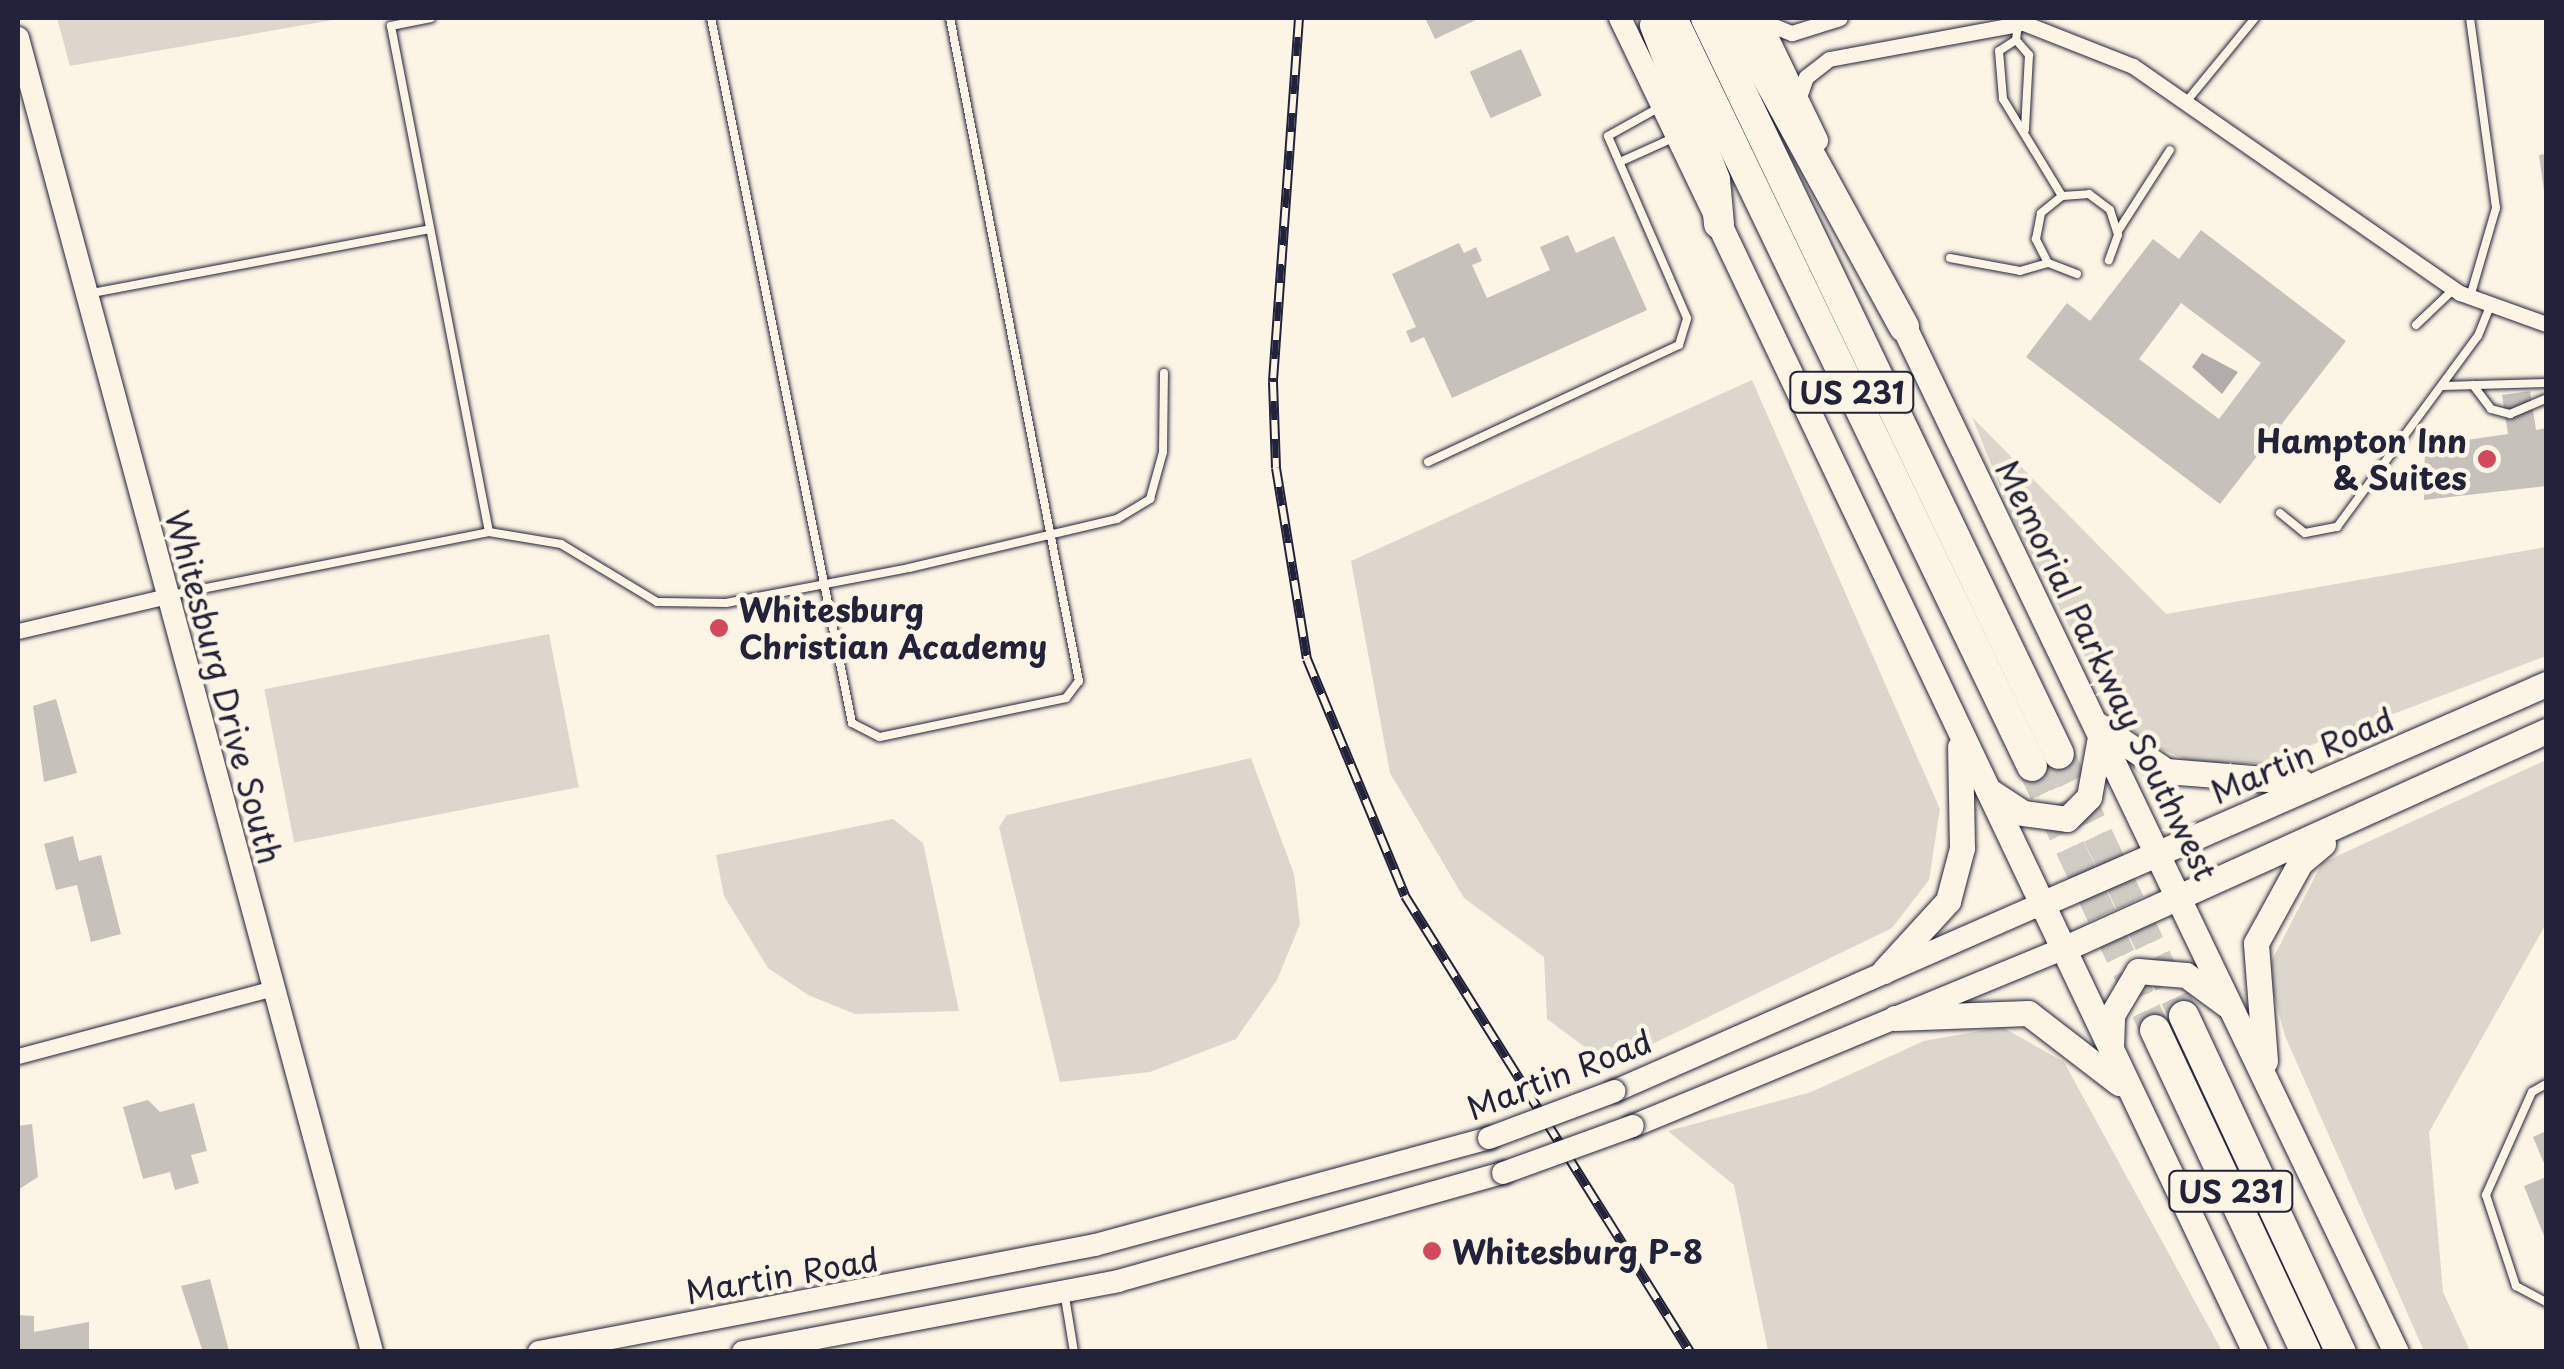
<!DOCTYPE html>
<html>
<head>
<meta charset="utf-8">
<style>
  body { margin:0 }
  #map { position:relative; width:2564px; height:1369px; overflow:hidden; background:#fcf5e5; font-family:"Playpen Sans",sans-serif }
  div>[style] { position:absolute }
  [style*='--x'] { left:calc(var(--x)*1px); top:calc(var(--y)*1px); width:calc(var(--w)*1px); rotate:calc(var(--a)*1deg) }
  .green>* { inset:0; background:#dcd6cc; transform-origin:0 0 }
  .water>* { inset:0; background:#b2adab }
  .building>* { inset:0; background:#c6c1bb; transform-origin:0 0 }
  .motorway-tunnel>* { height:30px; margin-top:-15px; transform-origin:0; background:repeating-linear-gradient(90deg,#d0cbc3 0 30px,transparent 0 45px) }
  .roads { filter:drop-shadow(0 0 2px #22223b) drop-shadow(0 0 2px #22223b) }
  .service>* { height:8px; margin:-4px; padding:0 4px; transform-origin:4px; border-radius:4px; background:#fcf5e5 }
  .minor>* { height:15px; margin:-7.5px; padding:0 7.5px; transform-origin:7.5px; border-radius:7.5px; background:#fcf5e5 }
  .secondary>* { height:22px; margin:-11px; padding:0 11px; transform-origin:11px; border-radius:11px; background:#fcf5e5 }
  .primary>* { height:25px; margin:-12.5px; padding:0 12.5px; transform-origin:12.5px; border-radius:12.5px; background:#fcf5e5 }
  .motorway>* { height:30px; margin:-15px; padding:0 15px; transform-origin:15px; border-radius:15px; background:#fcf5e5 }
  .rail>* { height:10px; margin-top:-5px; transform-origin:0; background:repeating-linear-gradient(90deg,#fcf5e5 0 19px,#22223b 0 38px); box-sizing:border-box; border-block:2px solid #22223b }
  .bridges { filter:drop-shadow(0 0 2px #22223b) drop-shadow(0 0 2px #22223b) }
  .secondary-bridge>* { height:22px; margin:-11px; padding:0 11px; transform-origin:11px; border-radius:11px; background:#fcf5e5 }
  .dots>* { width:28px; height:28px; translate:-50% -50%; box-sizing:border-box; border:5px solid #fcf5e5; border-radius:50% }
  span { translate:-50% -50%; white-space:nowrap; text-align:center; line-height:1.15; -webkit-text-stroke:9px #fcf5e5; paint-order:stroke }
  .shield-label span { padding:2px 8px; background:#fcf5e5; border:2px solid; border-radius:8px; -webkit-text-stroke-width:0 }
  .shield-label { font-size:30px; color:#22223b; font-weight:700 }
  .poi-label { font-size:32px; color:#22223b; font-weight:700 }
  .right { translate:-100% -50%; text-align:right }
  .left { translate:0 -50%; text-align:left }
  .street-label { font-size:32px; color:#22223b }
  .frame { position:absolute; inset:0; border:20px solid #22223b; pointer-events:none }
</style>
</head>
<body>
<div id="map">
  <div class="green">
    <div style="clip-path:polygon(57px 18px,344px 18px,70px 66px)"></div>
    <div style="clip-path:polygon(1752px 380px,1940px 809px,1929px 880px,1892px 928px,1609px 1065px,1547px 1019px,1544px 957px,1464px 898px,1390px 773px,1351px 561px)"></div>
    <div style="clip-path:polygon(1972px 417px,2166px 614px,2546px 547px,2546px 656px,2264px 763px,2198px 764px,2142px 742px,2103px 691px,2012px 516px)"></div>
    <div style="left:549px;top:634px;width:156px;height:290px;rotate:79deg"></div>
    <div style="clip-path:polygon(1251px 758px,1294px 874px,1300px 924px,1277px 980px,1236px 1039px,1150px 1072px,1060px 1082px,999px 827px,1007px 815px)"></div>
    <div style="clip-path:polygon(2546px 760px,2546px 924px,2429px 1132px,2443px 1292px,2470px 1351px,2424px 1351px,2285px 1036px,2267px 970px,2322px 863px)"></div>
    <div style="clip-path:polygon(893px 819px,923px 843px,959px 1011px,855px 1014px,808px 995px,768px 968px,724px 896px,716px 855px)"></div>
    <div style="clip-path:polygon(2002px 1027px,2064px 1062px,2222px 1351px,1768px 1351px,1734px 1185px,1668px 1131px,1811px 1092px,1924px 1041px)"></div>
  </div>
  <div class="water">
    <div style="clip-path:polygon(2202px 353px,2238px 372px,2222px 394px,2192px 367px)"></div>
  </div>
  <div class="building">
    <div style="clip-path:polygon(1425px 18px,1480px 18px,1435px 39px)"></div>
    <div style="left:1521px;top:49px;width:51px;height:56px;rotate:66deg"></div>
    <div style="clip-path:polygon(2546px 154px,2546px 190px,2544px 191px,2539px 155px)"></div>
    <div style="clip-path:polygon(evenodd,2201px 230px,2346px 341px,2220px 504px,2026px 357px,2067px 303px,2090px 321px,2153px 239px,2179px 259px,2201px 230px,2181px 303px,2261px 363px,2219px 419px,2139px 359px,2181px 303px)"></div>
    <div style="clip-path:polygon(1568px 235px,1576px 253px,1614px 236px,1647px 310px,1452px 398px,1424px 337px,1411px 343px,1406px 331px,1416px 327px,1392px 274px,1459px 243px,1464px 253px,1476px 247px,1482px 261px,1472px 265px,1487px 298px,1550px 270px,1540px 247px)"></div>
    <div style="clip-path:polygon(2530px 391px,2536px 430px,2546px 428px,2546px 486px,2424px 500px,2425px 446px,2508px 434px,2502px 395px)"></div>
    <div style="clip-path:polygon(56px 699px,77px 773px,44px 782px,33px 706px)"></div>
    <div style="clip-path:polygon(73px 836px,79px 861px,101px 855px,121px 934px,91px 942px,77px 885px,56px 890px,44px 844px)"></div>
    <div style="clip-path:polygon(148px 1100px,160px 1112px,194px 1103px,207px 1151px,191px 1155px,199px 1183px,175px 1190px,170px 1172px,143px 1179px,123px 1107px)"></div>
    <div style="clip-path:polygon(32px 1124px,38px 1177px,18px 1190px,18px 1126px)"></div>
    <div style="clip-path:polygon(2546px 1131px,2546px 1168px,2533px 1137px)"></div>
    <div style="clip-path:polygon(2546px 1177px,2546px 1241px,2524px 1186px)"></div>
    <div style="clip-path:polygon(210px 1279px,229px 1351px,227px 1352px,203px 1352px,181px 1286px)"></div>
    <div style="clip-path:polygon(18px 1315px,34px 1316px,34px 1332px,89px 1322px,89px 1352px,18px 1352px)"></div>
  </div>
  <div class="motorway-tunnel">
    <div style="--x:2059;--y:754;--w:290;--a:64.5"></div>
    <div style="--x:2032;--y:766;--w:291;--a:65"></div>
  </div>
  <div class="roads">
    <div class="service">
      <div style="--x:431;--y:18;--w:41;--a:168.7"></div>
      <div style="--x:391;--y:26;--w:515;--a:79.04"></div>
      <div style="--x:711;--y:18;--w:719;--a:78.69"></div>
      <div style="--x:852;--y:723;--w:31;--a:27"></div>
      <div style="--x:880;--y:737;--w:190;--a:-11.8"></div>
      <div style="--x:1066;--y:698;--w:21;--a:-53"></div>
      <div style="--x:1079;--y:681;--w:675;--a:-101.01"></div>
      <div style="--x:2470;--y:18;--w:192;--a:82.2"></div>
      <div style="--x:2496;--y:208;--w:93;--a:106.3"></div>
      <div style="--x:2018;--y:22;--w:18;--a:96"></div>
      <div style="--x:2016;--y:40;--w:20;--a:49"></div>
      <div style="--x:2029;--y:55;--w:75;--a:93.1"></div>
      <div style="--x:2016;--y:40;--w:20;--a:147"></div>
      <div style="--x:1999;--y:51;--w:48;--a:85.2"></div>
      <div style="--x:2003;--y:99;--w:114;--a:58.7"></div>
      <div style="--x:2186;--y:102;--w:109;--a:-50.6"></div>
      <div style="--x:1620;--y:162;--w:60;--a:-24.4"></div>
      <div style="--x:2118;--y:231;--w:96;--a:-57.3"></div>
      <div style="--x:1950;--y:258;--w:71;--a:10.5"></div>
      <div style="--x:2020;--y:271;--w:29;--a:-16"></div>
      <div style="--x:2077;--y:274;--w:31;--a:-159"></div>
      <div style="--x:2048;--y:263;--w:27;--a:-117"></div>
      <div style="--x:2036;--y:239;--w:26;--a:-79"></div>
      <div style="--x:2041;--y:213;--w:27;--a:-39"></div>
      <div style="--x:2062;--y:196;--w:27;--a:-4"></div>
      <div style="--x:2089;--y:194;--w:26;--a:37"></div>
      <div style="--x:2110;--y:210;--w:26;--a:72"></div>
      <div style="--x:2118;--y:235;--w:27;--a:110"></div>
      <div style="--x:92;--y:293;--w:344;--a:-10.7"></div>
      <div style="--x:2416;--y:325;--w:52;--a:-43.5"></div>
      <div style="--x:2473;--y:385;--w:30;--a:53"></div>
      <div style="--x:2491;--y:409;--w:20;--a:15"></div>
      <div style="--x:2510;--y:414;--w:39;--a:-23"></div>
      <div style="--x:2443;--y:386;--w:103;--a:-1.7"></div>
      <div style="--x:1428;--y:462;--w:277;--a:-25"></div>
      <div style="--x:1679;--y:345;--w:28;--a:-73"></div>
      <div style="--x:1687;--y:318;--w:198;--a:-113.5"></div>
      <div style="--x:1608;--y:136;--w:57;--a:-29.2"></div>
      <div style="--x:2280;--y:513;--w:32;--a:39"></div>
      <div style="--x:2305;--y:533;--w:33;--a:-11"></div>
      <div style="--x:2337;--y:527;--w:237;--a:-53.6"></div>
      <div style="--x:2478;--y:336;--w:35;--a:-68"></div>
      <div style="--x:171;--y:595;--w:324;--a:-11.2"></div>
      <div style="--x:489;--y:532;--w:73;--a:9.5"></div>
      <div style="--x:561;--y:544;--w:112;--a:31.1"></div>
      <div style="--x:657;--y:602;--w:69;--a:0.8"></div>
      <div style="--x:726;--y:603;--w:186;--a:-10.8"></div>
      <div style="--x:909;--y:568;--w:214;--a:-13.3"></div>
      <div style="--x:1117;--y:519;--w:39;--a:-31"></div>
      <div style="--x:1150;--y:499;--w:49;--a:-74.5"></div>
      <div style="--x:1163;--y:452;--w:79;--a:-89.3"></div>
      <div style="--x:2546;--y:1084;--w:16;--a:150"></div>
      <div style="--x:2532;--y:1092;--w:113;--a:114.1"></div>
      <div style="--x:2486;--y:1195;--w:96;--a:71.8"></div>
      <div style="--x:2516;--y:1286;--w:34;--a:28"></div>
      <div style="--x:1065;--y:1297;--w:56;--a:80.7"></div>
    </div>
    <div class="minor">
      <div style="--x:2011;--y:18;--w:131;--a:21.5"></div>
      <div style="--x:2133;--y:66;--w:398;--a:34.8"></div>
      <div style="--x:2460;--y:293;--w:91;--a:19.8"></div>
      <div style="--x:1759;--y:20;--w:35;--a:22"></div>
      <div style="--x:1792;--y:33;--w:50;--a:-17.4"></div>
      <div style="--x:1798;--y:100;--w:24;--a:-71"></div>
      <div style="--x:1806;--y:77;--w:29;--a:-38"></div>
      <div style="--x:1829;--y:59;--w:192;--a:-10.5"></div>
      <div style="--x:18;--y:631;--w:153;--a:-13.2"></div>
      <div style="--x:18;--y:1056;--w:261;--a:-14.9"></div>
    </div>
    <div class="secondary">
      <div style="--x:1620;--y:18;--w:216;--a:64.3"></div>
      <div style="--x:1758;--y:18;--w:136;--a:64.2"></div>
      <div style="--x:18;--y:38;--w:1361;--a:74.92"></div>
      <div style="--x:1615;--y:1091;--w:461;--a:-23.7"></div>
      <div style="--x:1633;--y:1126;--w:463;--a:-22.4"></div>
      <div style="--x:539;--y:1352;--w:566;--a:-10.89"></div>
      <div style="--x:1095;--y:1245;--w:408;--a:-15.2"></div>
      <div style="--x:743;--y:1352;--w:382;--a:-10.7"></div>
      <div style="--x:1118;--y:1281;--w:400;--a:-15.7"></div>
    </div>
    <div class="primary">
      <div style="--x:1719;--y:224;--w:1249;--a:64.58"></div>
      <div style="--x:1904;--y:327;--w:1137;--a:64.36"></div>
      <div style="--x:2098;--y:725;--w:82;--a:34.1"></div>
      <div style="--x:2166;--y:771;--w:136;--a:4.6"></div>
      <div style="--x:1988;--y:790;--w:42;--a:33.3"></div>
      <div style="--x:2023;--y:813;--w:44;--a:7.8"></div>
      <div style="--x:2067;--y:819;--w:31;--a:-45"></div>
      <div style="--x:2089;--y:797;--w:61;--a:-79.6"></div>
      <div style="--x:2037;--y:906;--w:555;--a:-23.56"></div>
      <div style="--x:2061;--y:950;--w:532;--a:-24.3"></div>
      <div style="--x:1884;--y:971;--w:95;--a:-47.6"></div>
      <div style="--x:1948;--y:901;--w:55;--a:-75.2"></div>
      <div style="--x:1962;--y:848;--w:101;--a:-91.1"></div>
      <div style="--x:1895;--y:1018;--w:133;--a:-2.2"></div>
      <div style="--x:2028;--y:1013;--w:115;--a:37.6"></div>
      <div style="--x:2111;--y:1048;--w:33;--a:-88"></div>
      <div style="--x:2112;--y:1015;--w:51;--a:-59.4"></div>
      <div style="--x:2138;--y:971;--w:48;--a:4.8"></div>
      <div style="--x:2186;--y:975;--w:51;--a:36.2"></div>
      <div style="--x:2265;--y:1061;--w:118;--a:-94.4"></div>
      <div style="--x:2256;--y:943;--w:91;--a:-61.2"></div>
      <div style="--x:2300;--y:863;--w:30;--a:-40"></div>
    </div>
    <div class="motorway">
      <div style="--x:1672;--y:18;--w:830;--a:64.3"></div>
      <div style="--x:1706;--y:18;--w:816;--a:64.38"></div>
      <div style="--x:1735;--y:18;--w:352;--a:61.3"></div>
      <div style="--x:1655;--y:25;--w:166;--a:68.8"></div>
      <div style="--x:1715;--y:180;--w:44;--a:84.8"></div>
      <div style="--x:2184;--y:1016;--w:371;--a:65"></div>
      <div style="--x:2155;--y:1030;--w:356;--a:64.9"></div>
    </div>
  </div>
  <div class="rail">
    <div style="--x:1299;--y:18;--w:365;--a:94.1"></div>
    <div style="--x:1273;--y:382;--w:86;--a:88"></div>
    <div style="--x:1276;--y:468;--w:193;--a:80.8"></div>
    <div style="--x:1307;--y:659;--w:256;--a:67.5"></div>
    <div style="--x:1405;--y:896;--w:538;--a:57.99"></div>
  </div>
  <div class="bridges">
    <div class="secondary-bridge">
      <div style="--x:1489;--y:1138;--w:134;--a:-20.5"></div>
      <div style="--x:1503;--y:1173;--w:138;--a:-19.9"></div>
    </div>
  </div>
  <div class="dots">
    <div style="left:2487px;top:459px;background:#d1495b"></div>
    <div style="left:719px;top:628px;background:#d1495b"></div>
    <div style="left:1432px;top:1251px;background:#d1495b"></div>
  </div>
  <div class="shield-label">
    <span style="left:1852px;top:392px">US 231</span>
    <span style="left:2231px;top:1191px">US 231</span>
  </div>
  <div class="poi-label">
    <span class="right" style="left:2467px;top:459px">Hampton Inn<br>&amp; Suites</span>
    <span class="left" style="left:739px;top:628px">Whitesburg<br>Christian Academy</span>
    <span class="left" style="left:1452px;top:1251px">Whitesburg P-8</span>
  </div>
  <div class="street-label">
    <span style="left:2107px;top:670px;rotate:64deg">Memorial Parkway Southwest</span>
    <span style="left:224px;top:687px;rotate:75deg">Whitesburg Drive South</span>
    <span style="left:2302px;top:755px;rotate:-23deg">Martin Road</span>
    <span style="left:1559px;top:1074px;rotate:-21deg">Martin Road</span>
    <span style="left:782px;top:1275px;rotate:-10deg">Martin Road</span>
  </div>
  <div class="frame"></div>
</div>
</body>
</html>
